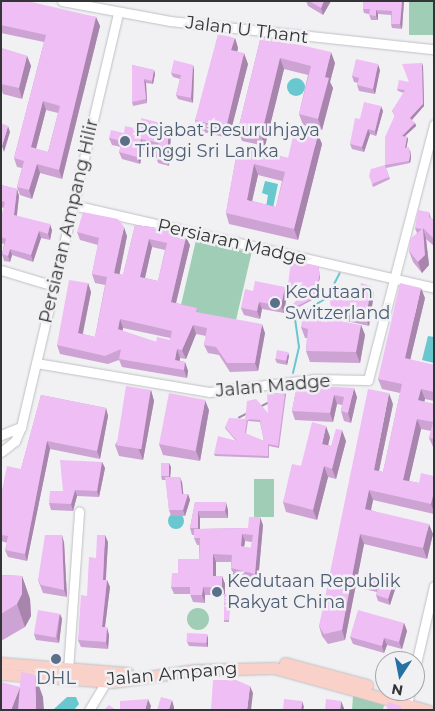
<!DOCTYPE html>
<html>
<head>
<meta charset="utf-8">
<style>
  body { margin:0 }
  #map { position:relative; width:435px; height:711px; overflow:hidden; background:#f1f1f4; font-family:Montserrat,sans-serif }
  div>[style] { position:absolute }
  [style*='--x'] { left:calc(var(--x)*1px); top:calc(var(--y)*1px); width:calc(var(--w)*1px); rotate:calc(var(--a)*1deg) }
  .green>* { inset:0; background:#9fcdb5; transform-origin:0 0 }
  .round { border-radius:50% }
  .water>* { inset:0; background:#69c7d0 }
  .stream>* { height:2px; margin:-1px; padding:0 1px; transform-origin:1px; border-radius:1px; background:#69c7d0 }
  .roads { filter:drop-shadow(0 0 1px #bfc0c2) drop-shadow(0 0 1px #bfc0c2) }
  .minor>* { height:9px; margin:-4.5px; padding:0 4.5px; transform-origin:4.5px; border-radius:4.5px; background:#fff }
  .major>* { height:11px; margin:-5.5px; padding:0 5.5px; transform-origin:5.5px; border-radius:5.5px; background:#f9d1c9 }
  .wall>* { inset:0; background:#cda3d3 }
  .shaded-wall>* { inset:0; background:#a785ac; transform-origin:0 0 }
  .building>* { inset:0; background:#eebef5; transform-origin:0 0 }
  .dots>* { width:14px; height:14px; translate:-50% -50%; box-sizing:border-box; border:2px solid #f1f1f4; border-radius:50% }
  span { translate:-50% -50%; white-space:nowrap; text-align:center; line-height:1.15; -webkit-text-stroke:5px #f1f1f4; paint-order:stroke }
  .street-label { font-size:18px; color:#333435 }
  .service-label { font-size:18px; color:#4e5e75 }
  .left { translate:0 -50%; text-align:left }
  .frame { position:absolute; inset:0; border:2px solid #333435; pointer-events:none }
  .north { position:absolute; left:375px; top:651px; width:50px; height:50px; box-sizing:border-box; background:#f1f1f4; border:1px solid #a5a5a8; border-radius:50%; rotate:191deg; font-size:14px; font-weight:700; line-height:20px; text-align:center; color:#333435 }
  .north::after { content:''; display:block; margin:auto; width:18px; height:22px; background:#2471a4; clip-path:polygon(50% 0,100% 100%,50% 72%,0 100%) }
</style>
</head>
<body>
<div id="map">
  <div class="green">
    <div style="left:409px;top:1px;width:25px;height:34px"></div>
    <div style="left:196px;top:240px;width:57px;height:71px;rotate:13deg"></div>
    <div style="left:254px;top:479px;width:20px;height:38px"></div>
    <div class="round" style="left:187px;top:608px;width:22px;height:22px"></div>
    <div style="clip-path:polygon(353px 696px,384px 705px,383px 710px,352px 710px)"></div>
  </div>
  <div class="water">
    <div class="round" style="left:287px;top:78px;width:18px;height:18px"></div>
    <div style="clip-path:polygon(265px 181px,278px 184px,273px 208px,266px 207px,268px 195px,262px 193px)"></div>
    <div style="clip-path:polygon(428px 336px,434px 337px,434px 363px,422px 360px)"></div>
    <div class="round" style="left:168px;top:513px;width:16px;height:16px"></div>
    <div style="clip-path:polygon(67px 697px,76px 697px,79px 704px,74px 710px,54px 709px)"></div>
  </div>
  <div class="stream">
    <div style="--x:293;--y:373;--w:27;--a:-77"></div>
    <div style="--x:299;--y:347;--w:30;--a:-98"></div>
    <div style="--x:295;--y:317;--w:37;--a:-31"></div>
    <div style="--x:327;--y:298;--w:28;--a:-63"></div>
  </div>
  <div class="roads">
    <div class="minor">
      <div style="--x:62;--y:1;--w:110;--a:10.5"></div>
      <div style="--x:170;--y:21;--w:265;--a:6.1"></div>
      <div style="--x:73;--y:205;--w:370;--a:12.9"></div>
      <div style="--x:1;--y:270;--w:55;--a:16.8"></div>
      <div style="--x:36;--y:363;--w:175;--a:9.5"></div>
      <div style="--x:209;--y:392;--w:107;--a:-7"></div>
      <div style="--x:315;--y:379;--w:53;--a:1.1"></div>
      <div style="--x:368;--y:380;--w:264;--a:-75.5"></div>
      <div style="--x:1;--y:435;--w:22;--a:-22"></div>
      <div style="--x:1;--y:452;--w:18;--a:-38"></div>
      <div style="--x:15;--y:441;--w:15;--a:-67"></div>
      <div style="--x:21;--y:427;--w:424;--a:-76.8"></div>
      <div style="--x:415;--y:668;--w:84;--a:-77"></div>
      <div style="--x:68;--y:670;--w:159;--a:-86"></div>
      <div style="--x:407;--y:704;--w:13;--a:-77"></div>
      <div style="--x:89;--y:710;--w:33;--a:-59"></div>
    </div>
    <div class="major">
      <div style="--x:1;--y:663;--w:127;--a:4.5"></div>
      <div style="--x:285;--y:663;--w:85;--a:15"></div>
      <div style="--x:1;--y:674;--w:112;--a:4.1"></div>
      <div style="--x:113;--y:682;--w:83;--a:-8.3"></div>
      <div style="--x:195;--y:670;--w:79;--a:-1.5"></div>
      <div style="--x:274;--y:668;--w:159;--a:15.4"></div>
    </div>
  </div>
  <div class="wall">
    <div style="clip-path:polygon(evenodd,1px 1px,96px 17px,100px 26px,62px 179px,40px 173px,32px 199px,20px 195px,17px 187px,22px 168px,17px 167px,14px 158px,44px 42px,1px 33px,1px 1px,46px 110px,58px 113px,48px 152px,36px 149px,46px 110px)"></div>
    <div style="clip-path:polygon(306px 1px,331px 1px,323px 15px,308px 6px)"></div>
    <div style="clip-path:polygon(363px 1px,404px 1px,402px 29px,392px 28px,391px 24px,391px 15px,378px 14px,378px 20px,371px 20px,369px 14px,364px 13px,363px 9px)"></div>
    <div style="clip-path:polygon(261px 36px,335px 63px,330px 82px,333px 88px,322px 130px,303px 125px,299px 114px,308px 75px,284px 69px,265px 146px,242px 141px,238px 130px)"></div>
    <div style="clip-path:polygon(235px 38px,238px 48px,237px 52px,248px 64px,229px 138px,198px 131px,195px 120px)"></div>
    <div style="clip-path:polygon(1px 48px,27px 56px,31px 66px,22px 99px,3px 94px,1px 88px)"></div>
    <div style="clip-path:polygon(132px 65px,154px 70px,155px 74px,153px 84px,146px 83px,147px 103px,133px 106px,132px 102px)"></div>
    <div style="clip-path:polygon(193px 65px,194px 70px,193px 103px,178px 99px,176px 95px,180px 79px,173px 77px,171px 73px)"></div>
    <div style="clip-path:polygon(423px 66px,424px 106px,411px 120px,415px 123px,416px 126px,405px 136px,407px 137px,408px 139px,406px 148px,410px 150px,411px 158px,410px 163px,386px 168px,390px 179px,373px 187px,372px 184px,385px 165px,395px 116px,392px 111px,404px 93px,398px 91px,397px 89px,409px 82px)"></div>
    <div style="clip-path:polygon(380px 70px,375px 94px,359px 91px,357px 85px,358px 83px,354px 82px,352px 76px)"></div>
    <div style="clip-path:polygon(383px 111px,376px 136px,370px 134px,364px 152px,352px 149px,350px 144px,360px 119px)"></div>
    <div style="clip-path:polygon(169px 125px,171px 132px,169px 166px,158px 163px,156px 156px,157px 149px,144px 146px,140px 164px,122px 159px,119px 152px,121px 147px,112px 145px,109px 138px,138px 129px)"></div>
    <div style="clip-path:polygon(evenodd,322px 144px,298px 240px,229px 224px,226px 213px,238px 146px,288px 158px,322px 144px,258px 175px,282px 181px,276px 207px,252px 201px,258px 175px)"></div>
    <div style="clip-path:polygon(1px 185px,17px 189px,19px 196px,17px 216px,52px 230px,50px 240px,41px 238px,33px 262px,12px 255px,10px 262px,4px 261px,2px 254px,4px 244px,1px 243px,1px 218px,4px 208px,1px 207px)"></div>
    <div style="clip-path:polygon(429px 212px,431px 218px,434px 220px,434px 246px,426px 239px,429px 265px,422px 273px,413px 262px,409px 251px,417px 233px,415px 228px)"></div>
    <div style="clip-path:polygon(evenodd,135px 225px,168px 229px,170px 233px,190px 245px,176px 303px,197px 308px,198px 313px,265px 333px,258px 371px,230px 372px,219px 355px,208px 353px,204px 345px,206px 336px,196px 334px,186px 359px,180px 358px,180px 361px,185px 362px,188px 371px,187px 378px,122px 367px,119px 360px,108px 364px,60px 354px,57px 345px,88px 283px,91px 292px,83px 334px,95px 337px,105px 285px,95px 283px,92px 274px,98px 245px,80px 240px,77px 232px,127px 236px,119px 274px,123px 275px,135px 225px,152px 247px,165px 250px,158px 281px,145px 278px,152px 247px,135px 225px,123px 328px,170px 338px,170px 340px,156px 342px,122px 331px,123px 328px)"></div>
    <div style="clip-path:polygon(320px 276px,316px 298px,288px 313px,287px 311px,298px 299px,300px 289px,289px 287px,288px 285px)"></div>
    <div style="clip-path:polygon(285px 287px,287px 294px,284px 313px,262px 309px,260px 319px,244px 315px,241px 308px,253px 291px)"></div>
    <div style="clip-path:polygon(374px 293px,369px 326px,333px 318px,331px 311px)"></div>
    <div style="clip-path:polygon(425px 298px,410px 360px,434px 365px,434px 401px,425px 399px,424px 402px,434px 404px,434px 449px,429px 438px,431px 431px,421px 429px,409px 481px,419px 483px,434px 476px,434px 514px,373px 500px,371px 510px,433px 534px,427px 559px,364px 544px,345px 640px,328px 644px,322px 636px,319px 626px,393px 404px,379px 471px,383px 472px,400px 393px,382px 389px,378px 379px)"></div>
    <div style="clip-path:polygon(361px 325px,365px 335px,360px 363px,310px 362px,306px 351px,307px 338px,305px 338px,301px 327px)"></div>
    <div style="clip-path:polygon(289px 356px,287px 365px,277px 363px,275px 359px)"></div>
    <div style="clip-path:polygon(297px 385px,357px 397px,351px 423px,344px 421px,341px 411px,342px 405px,337px 404px,333px 422px,295px 420px,292px 411px)"></div>
    <div style="clip-path:polygon(151px 390px,154px 401px,143px 460px,119px 456px,115px 445px)"></div>
    <div style="clip-path:polygon(evenodd,285px 393px,286px 395px,279px 448px,269px 446px,269px 458px,215px 456px,214px 454px,236px 441px,225px 428px,225px 427px,268px 413px,285px 393px,248px 421px,260px 422px,264px 441px,246px 434px,248px 421px)"></div>
    <div style="clip-path:polygon(41px 395px,106px 408px,108px 416px,100px 459px,50px 449px,27px 561px,8px 557px,5px 550px,7px 543px,1px 541px,1px 495px,21px 469px)"></div>
    <div style="clip-path:polygon(209px 410px,200px 461px,163px 455px,159px 444px)"></div>
    <div style="clip-path:polygon(330px 437px,328px 445px,331px 446px,346px 441px,336px 479px,328px 477px,317px 520px,286px 512px,283px 502px,301px 466px)"></div>
    <div style="clip-path:polygon(102px 462px,105px 468px,99px 497px,77px 496px,73px 511px,51px 510px,49px 503px,63px 491px)"></div>
    <div style="clip-path:polygon(171px 467px,170px 477px,182px 482px,183px 494px,188px 494px,190px 500px,185px 516px,171px 516px,169px 510px,166px 480px,162px 480px,161px 476px)"></div>
    <div style="clip-path:polygon(evenodd,195px 502px,228px 510px,228px 518px,200px 518px,200px 529px,248px 528px,263px 525px,258px 581px,233px 575px,231px 568px,231px 562px,216px 562px,216px 576px,222px 576px,225px 584px,225px 594px,230px 596px,229px 622px,224px 622px,224px 595px,205px 595px,205px 603px,193px 602px,190px 594px,174px 594px,171px 587px,178px 573px,199px 559px,199px 545px,197px 545px,194px 538px,194px 535px,192px 535px,190px 528px,195px 502px,245px 541px,252px 542px,251px 548px,244px 547px,245px 541px)"></div>
    <div style="clip-path:polygon(64px 542px,67px 597px,43px 593px,38px 580px)"></div>
    <div style="clip-path:polygon(108px 542px,106px 580px,107px 580px,110px 587px,105px 627px,109px 635px,108px 649px,81px 647px,78px 640px,87px 596px,96px 558px)"></div>
    <div style="clip-path:polygon(1px 575px,22px 576px,30px 599px,31px 616px,25px 627px,1px 641px)"></div>
    <div style="clip-path:polygon(381px 578px,398px 580px,390px 605px,378px 601px,376px 595px,377px 592px,364px 589px,362px 583px)"></div>
    <div style="clip-path:polygon(60px 614px,62px 619px,59px 643px,36px 640px,34px 634px)"></div>
    <div style="clip-path:polygon(404px 623px,407px 631px,402px 649px,387px 645px,384px 653px,353px 644px,350px 637px)"></div>
    <div style="clip-path:polygon(208px 638px,208px 647px,189px 646px,187px 642px)"></div>
  </div>
  <div class="shaded-wall">
    <div style="clip-path:polygon(324px 1px,331px 1px,323px 15px,321px 8px)"></div>
    <div style="clip-path:polygon(402px 1px,404px 1px,402px 29px,400px 24px)"></div>
    <div style="clip-path:polygon(376px 10px,378px 14px,378px 20px,376px 16px)"></div>
    <div style="clip-path:polygon(96px 17px,100px 26px,62px 179px,59px 170px)"></div>
    <div style="clip-path:polygon(235px 38px,238px 48px,235px 61px,231px 50px)"></div>
    <div style="clip-path:polygon(331px 52px,335px 63px,330px 82px,333px 88px,322px 130px,318px 119px,325px 77px)"></div>
    <div style="clip-path:polygon(244px 53px,248px 64px,229px 138px,226px 128px)"></div>
    <div style="clip-path:polygon(27px 56px,31px 66px,22px 99px,19px 88px)"></div>
    <div style="clip-path:polygon(280px 58px,284px 69px,265px 146px,261px 136px)"></div>
    <div style="clip-path:polygon(422px 63px,423px 66px,424px 106px,411px 121px,410px 118px)"></div>
    <div style="clip-path:polygon(378px 64px,380px 70px,375px 94px,373px 89px)"></div>
    <div style="clip-path:polygon(193px 65px,194px 70px,193px 103px,191px 98px)"></div>
    <div style="clip-path:polygon(154px 70px,155px 74px,153px 84px,152px 81px)"></div>
    <div style="clip-path:polygon(144px 79px,146px 83px,147px 103px,146px 99px)"></div>
    <div style="clip-path:polygon(43px 101px,46px 110px,34px 156px,31px 147px)"></div>
    <div style="clip-path:polygon(381px 106px,383px 111px,376px 136px,375px 131px)"></div>
    <div style="clip-path:polygon(415px 123px,416px 126px,403px 138px,402px 136px)"></div>
    <div style="clip-path:polygon(169px 125px,171px 132px,169px 166px,167px 159px)"></div>
    <div style="clip-path:polygon(8px 126px,10px 132px,4px 152px,2px 146px)"></div>
    <div style="clip-path:polygon(368px 129px,370px 134px,364px 152px,362px 147px)"></div>
    <div style="clip-path:polygon(318px 134px,322px 144px,298px 240px,294px 229px)"></div>
    <div style="clip-path:polygon(407px 137px,408px 139px,406px 151px,405px 148px)"></div>
    <div style="clip-path:polygon(141px 139px,144px 146px,140px 164px,137px 157px)"></div>
    <div style="clip-path:polygon(410px 150px,411px 158px,410px 163px,409px 161px)"></div>
    <div style="clip-path:polygon(37px 164px,40px 173px,32px 199px,29px 190px)"></div>
    <div style="clip-path:polygon(254px 164px,258px 175px,250px 210px,247px 200px)"></div>
    <div style="clip-path:polygon(17px 189px,19px 196px,16px 221px,14px 215px)"></div>
    <div style="clip-path:polygon(50px 224px,52px 230px,50px 240px,48px 234px)"></div>
    <div style="clip-path:polygon(124px 227px,127px 236px,118px 282px,114px 273px)"></div>
    <div style="clip-path:polygon(423px 228px,426px 239px,429px 265px,422px 273px,418px 262px)"></div>
    <div style="clip-path:polygon(39px 231px,41px 238px,33px 262px,31px 255px)"></div>
    <div style="clip-path:polygon(186px 237px,190px 245px,174px 311px,171px 302px)"></div>
    <div style="clip-path:polygon(149px 239px,152px 247px,143px 286px,140px 277px)"></div>
    <div style="clip-path:polygon(10px 249px,12px 255px,10px 262px,8px 256px)"></div>
    <div style="clip-path:polygon(318px 266px,320px 276px,316px 298px,315px 297px)"></div>
    <div style="clip-path:polygon(88px 283px,91px 292px,81px 341px,78px 333px)"></div>
    <div style="clip-path:polygon(371px 286px,374px 293px,369px 326px,366px 319px)"></div>
    <div style="clip-path:polygon(285px 287px,287px 294px,284px 313px,281px 306px)"></div>
    <div style="clip-path:polygon(421px 288px,425px 298px,408px 369px,405px 358px)"></div>
    <div style="clip-path:polygon(259px 302px,262px 309px,260px 319px,257px 311px)"></div>
    <div style="clip-path:polygon(120px 319px,123px 328px,121px 338px,118px 329px)"></div>
    <div style="clip-path:polygon(262px 324px,265px 333px,258px 371px,255px 363px)"></div>
    <div style="clip-path:polygon(193px 325px,196px 334px,186px 359px,182px 350px)"></div>
    <div style="clip-path:polygon(361px 325px,365px 335px,360px 363px,356px 352px)"></div>
    <div style="clip-path:polygon(177px 349px,180px 358px,178px 369px,175px 360px)"></div>
    <div style="clip-path:polygon(288px 352px,289px 356px,287px 365px,286px 362px)"></div>
    <div style="clip-path:polygon(185px 362px,188px 371px,187px 378px,184px 370px)"></div>
    <div style="clip-path:polygon(354px 388px,357px 397px,351px 423px,348px 413px)"></div>
    <div style="clip-path:polygon(421px 389px,425px 399px,422px 411px,418px 400px)"></div>
    <div style="clip-path:polygon(151px 390px,154px 401px,143px 460px,139px 450px)"></div>
    <div style="left:285px;top:393px;width:2px;height:53px;rotate:63deg"></div>
    <div style="clip-path:polygon(389px 393px,393px 404px,377px 480px,374px 470px)"></div>
    <div style="clip-path:polygon(334px 395px,337px 404px,333px 422px,330px 413px)"></div>
    <div style="clip-path:polygon(205px 400px,209px 410px,200px 461px,196px 451px)"></div>
    <div style="clip-path:polygon(106px 408px,108px 416px,100px 459px,97px 451px)"></div>
    <div style="clip-path:polygon(417px 419px,421px 429px,407px 490px,403px 480px)"></div>
    <div style="clip-path:polygon(326px 426px,330px 437px,326px 454px,322px 444px)"></div>
    <div style="clip-path:polygon(342px 430px,346px 441px,336px 479px,332px 469px)"></div>
    <div style="clip-path:polygon(47px 441px,50px 449px,27px 561px,25px 554px)"></div>
    <div style="clip-path:polygon(102px 462px,105px 468px,99px 497px,97px 491px)"></div>
    <div style="clip-path:polygon(169px 463px,171px 467px,170px 480px,169px 477px)"></div>
    <div style="clip-path:polygon(324px 466px,328px 477px,317px 520px,313px 510px)"></div>
    <div style="clip-path:polygon(180px 477px,182px 482px,184px 500px,182px 494px)"></div>
    <div style="clip-path:polygon(75px 490px,77px 496px,73px 511px,71px 504px)"></div>
    <div style="clip-path:polygon(369px 490px,373px 500px,369px 519px,365px 509px)"></div>
    <div style="clip-path:polygon(434px 491px,434px 512px,431px 504px)"></div>
    <div style="clip-path:polygon(188px 494px,190px 500px,185px 516px,183px 510px)"></div>
    <div style="clip-path:polygon(226px 502px,228px 510px,228px 518px,225px 511px)"></div>
    <div style="clip-path:polygon(198px 511px,200px 518px,200px 535px,198px 528px)"></div>
    <div style="clip-path:polygon(260px 517px,263px 525px,258px 581px,255px 574px)"></div>
    <div style="clip-path:polygon(429px 524px,433px 534px,427px 559px,423px 548px)"></div>
    <div style="clip-path:polygon(242px 534px,245px 541px,243px 554px,241px 546px)"></div>
    <div style="clip-path:polygon(360px 534px,364px 544px,345px 640px,342px 630px)"></div>
    <div style="clip-path:polygon(62px 535px,64px 542px,67px 597px,64px 590px)"></div>
    <div style="clip-path:polygon(105px 535px,108px 542px,105px 587px,103px 580px)"></div>
    <div style="clip-path:polygon(213px 554px,216px 562px,216px 583px,213px 576px)"></div>
    <div style="clip-path:polygon(396px 575px,398px 580px,390px 605px,388px 599px)"></div>
    <div style="clip-path:polygon(22px 576px,30px 599px,31px 616px,25px 627px,17px 604px)"></div>
    <div style="clip-path:polygon(222px 576px,225px 584px,225px 595px,222px 588px)"></div>
    <div style="clip-path:polygon(107px 580px,110px 587px,104px 634px,102px 627px)"></div>
    <div style="clip-path:polygon(203px 587px,205px 595px,205px 603px,202px 595px)"></div>
    <div style="clip-path:polygon(60px 614px,62px 619px,59px 643px,57px 638px)"></div>
    <div style="clip-path:polygon(404px 623px,407px 631px,402px 649px,399px 642px)"></div>
    <div style="clip-path:polygon(107px 627px,109px 635px,108px 649px,106px 642px)"></div>
    <div style="clip-path:polygon(207px 634px,208px 638px,208px 647px,206px 643px)"></div>
    <div style="clip-path:polygon(384px 638px,387px 645px,384px 653px,382px 646px)"></div>
    <div style="clip-path:polygon(35px 675px,43px 697px,44px 710px,36px 710px)"></div>
    <div style="clip-path:polygon(250px 686px,253px 693px,251px 710px,247px 710px)"></div>
    <div style="clip-path:polygon(20px 687px,23px 697px,18px 710px,11px 710px)"></div>
    <div style="clip-path:polygon(148px 699px,151px 706px,150px 710px,145px 710px)"></div>
    <div style="clip-path:polygon(172px 700px,174px 707px,174px 710px,169px 709px)"></div>
    <div style="clip-path:polygon(302px 701px,304px 707px,303px 710px,301px 710px)"></div>
    <div style="clip-path:polygon(341px 701px,344px 708px,344px 710px,340px 710px)"></div>
  </div>
  <div class="building">
    <div style="clip-path:polygon(evenodd,1px 1px,27px 1px,96px 17px,59px 170px,37px 164px,29px 190px,17px 187px,24px 161px,14px 158px,46px 35px,1px 25px,1px 1px,43px 101px,60px 106px,48px 152px,31px 147px,43px 101px)"></div>
    <div style="clip-path:polygon(309px 1px,324px 1px,321px 8px)"></div>
    <div style="clip-path:polygon(363px 1px,402px 1px,400px 24px,391px 24px,392px 11px,376px 10px,376px 16px,369px 15px,370px 9px,363px 9px)"></div>
    <div style="clip-path:polygon(218px 34px,235px 38px,231px 50px,244px 53px,226px 128px,195px 120px)"></div>
    <div style="clip-path:polygon(261px 36px,331px 52px,325px 77px,329px 78px,318px 119px,299px 114px,311px 66px,280px 58px,261px 136px,238px 130px)"></div>
    <div style="clip-path:polygon(1px 48px,27px 56px,19px 88px,1px 84px)"></div>
    <div style="clip-path:polygon(356px 59px,378px 64px,373px 89px,357px 85px,359px 78px,352px 76px)"></div>
    <div style="clip-path:polygon(174px 60px,193px 65px,191px 98px,176px 95px,181px 75px,171px 73px)"></div>
    <div style="clip-path:polygon(422px 63px,423px 104px,410px 118px,415px 123px,402px 136px,407px 137px,405px 148px,409px 147px,410px 156px,409px 161px,385px 165px,389px 177px,372px 184px,369px 176px,371px 169px,385px 165px,385px 137px,395px 115px,392px 111px,405px 90px,397px 89px,399px 80px,409px 82px,402px 64px)"></div>
    <div style="clip-path:polygon(132px 65px,154px 70px,152px 81px,144px 79px,146px 99px,132px 102px)"></div>
    <div style="clip-path:polygon(364px 102px,381px 106px,375px 131px,368px 129px,362px 147px,350px 144px,355px 118px,360px 119px)"></div>
    <div style="clip-path:polygon(141px 118px,169px 125px,167px 159px,156px 156px,159px 143px,141px 139px,137px 157px,119px 152px,122px 141px,109px 138px,111px 130px,124px 133px,125px 126px,138px 129px)"></div>
    <div style="clip-path:polygon(1px 123px,8px 126px,2px 146px,1px 146px)"></div>
    <div style="clip-path:polygon(evenodd,295px 128px,318px 134px,294px 229px,226px 213px,238px 146px,288px 158px,295px 128px,254px 164px,285px 172px,276px 207px,247px 200px,254px 164px)"></div>
    <div style="clip-path:polygon(1px 185px,17px 189px,14px 215px,50px 224px,48px 234px,39px 231px,31px 255px,10px 249px,8px 256px,2px 254px,6px 239px,1px 237px,1px 218px,5px 202px,1px 201px)"></div>
    <div style="clip-path:polygon(418px 210px,429px 212px,429px 217px,434px 220px,434px 239px,423px 228px,425px 255px,418px 262px,409px 251px,410px 239px,422px 229px,415px 228px)"></div>
    <div style="clip-path:polygon(evenodd,83px 212px,118px 219px,124px 227px,114px 273px,123px 275px,135px 225px,168px 229px,168px 232px,186px 237px,171px 302px,197px 308px,196px 312px,262px 324px,255px 363px,227px 363px,216px 347px,204px 345px,207px 328px,193px 325px,182px 350px,177px 349px,175px 360px,185px 362px,184px 370px,119px 359px,121px 349px,105px 356px,57px 345px,69px 280px,88px 283px,78px 333px,95px 337px,107px 277px,92px 274px,99px 238px,77px 232px,83px 212px,149px 239px,167px 243px,158px 281px,140px 277px,149px 239px,83px 212px,120px 319px,172px 331px,170px 340px,157px 337px,156px 342px,118px 329px,120px 319px)"></div>
    <div style="clip-path:polygon(291px 260px,318px 266px,320px 274px,315px 297px,287px 311px,298px 299px,301px 287px,288px 285px)"></div>
    <div style="clip-path:polygon(255px 281px,285px 287px,281px 306px,259px 302px,257px 311px,241px 308px,245px 289px,253px 291px)"></div>
    <div style="clip-path:polygon(361px 283px,371px 286px,366px 319px,331px 311px,329px 289px,360px 289px)"></div>
    <div style="clip-path:polygon(400px 283px,421px 288px,405px 358px,434px 365px,434px 392px,421px 389px,418px 400px,434px 404px,434px 439px,429px 438px,433px 422px,417px 419px,403px 480px,419px 483px,421px 473px,434px 476px,434px 491px,431px 504px,369px 490px,365px 509px,429px 524px,423px 548px,360px 534px,342px 630px,324px 634px,319px 626px,368px 389px,389px 393px,374px 470px,383px 472px,402px 384px,378px 379px)"></div>
    <div style="clip-path:polygon(303px 314px,361px 325px,356px 352px,306px 351px,308px 329px,301px 327px)"></div>
    <div style="left:277px;top:350px;width:11px;height:9px;rotate:10deg"></div>
    <div style="clip-path:polygon(297px 385px,354px 388px,348px 413px,341px 411px,344px 397px,334px 395px,330px 413px,292px 411px)"></div>
    <div style="left:126px;top:386px;width:25px;height:60px;rotate:9deg"></div>
    <div style="left:169px;top:393px;width:37px;height:52px;rotate:11deg"></div>
    <div style="clip-path:polygon(evenodd,267px 393px,285px 393px,278px 446px,268px 444px,268px 456px,214px 454px,218px 436px,237px 441px,225px 427px,229px 418px,245px 419px,247px 401px,256px 399px,268px 413px,267px 393px,247px 419px,260px 420px,264px 441px,245px 433px,247px 419px)"></div>
    <div style="clip-path:polygon(41px 395px,106px 408px,97px 451px,47px 441px,25px 554px,5px 550px,8px 536px,1px 535px,1px 495px,7px 466px,21px 469px)"></div>
    <div style="clip-path:polygon(312px 422px,326px 426px,322px 444px,331px 446px,336px 429px,342px 430px,332px 469px,324px 466px,313px 510px,283px 502px,292px 464px,301px 466px)"></div>
    <div style="clip-path:polygon(60px 460px,102px 462px,97px 491px,75px 490px,71px 504px,49px 503px,50px 491px,63px 491px)"></div>
    <div style="left:161px;top:463px;width:8px;height:13px"></div>
    <div style="clip-path:polygon(165px 477px,180px 477px,182px 494px,188px 494px,183px 510px,169px 510px)"></div>
    <div style="clip-path:polygon(195px 502px,226px 502px,225px 511px,198px 511px,198px 528px,190px 528px)"></div>
    <div style="clip-path:polygon(evenodd,249px 517px,260px 517px,255px 574px,231px 568px,232px 555px,213px 554px,213px 576px,222px 576px,222px 588px,203px 587px,202px 595px,190px 595px,190px 587px,171px 587px,172px 573px,178px 573px,178px 559px,199px 559px,200px 538px,194px 538px,194px 529px,248px 528px,249px 517px,242px 534px,253px 535px,251px 548px,241px 546px,242px 534px)"></div>
    <div style="clip-path:polygon(45px 535px,62px 535px,64px 590px,41px 585px,38px 580px)"></div>
    <div style="clip-path:polygon(97px 535px,105px 535px,103px 580px,107px 580px,102px 627px,107px 627px,106px 642px,78px 640px,81px 595px,87px 596px,89px 557px,96px 558px)"></div>
    <div style="clip-path:polygon(383px 571px,396px 575px,388px 599px,376px 595px,378px 588px,362px 583px,365px 574px,381px 578px)"></div>
    <div style="clip-path:polygon(1px 575px,22px 576px,22px 594px,17px 604px,1px 614px)"></div>
    <div style="clip-path:polygon(224px 594px,230px 594px,229px 620px,224px 620px)"></div>
    <div style="left:38px;top:610px;width:22px;height:24px;rotate:10deg"></div>
    <div style="clip-path:polygon(358px 610px,404px 623px,399px 642px,384px 638px,382px 646px,350px 637px)"></div>
    <div style="left:187px;top:633px;width:20px;height:9px;rotate:3deg"></div>
    <div style="clip-path:polygon(21px 672px,35px 675px,36px 710px,18px 710px)"></div>
    <div style="clip-path:polygon(213px 680px,236px 680px,250px 686px,247px 710px,211px 710px)"></div>
    <div style="clip-path:polygon(1px 682px,20px 687px,11px 710px,1px 710px)"></div>
    <div style="clip-path:polygon(161px 697px,172px 700px,169px 709px,173px 710px,157px 710px)"></div>
    <div style="clip-path:polygon(148px 699px,145px 710px,120px 710px,120px 701px)"></div>
    <div style="clip-path:polygon(284px 699px,302px 701px,301px 710px,283px 710px)"></div>
    <div style="clip-path:polygon(326px 699px,341px 701px,340px 710px,325px 710px)"></div>
    <div style="clip-path:polygon(388px 702px,401px 706px,401px 710px,387px 710px)"></div>
    <div style="clip-path:polygon(109px 705px,116px 710px,104px 710px)"></div>
  </div>
  <div class="dots">
    <div style="left:125px;top:141px;background:#5c6f8a"></div>
    <div style="left:275px;top:303px;background:#5c6f8a"></div>
    <div style="left:217px;top:592px;background:#5c6f8a"></div>
    <div style="left:56px;top:659px;background:#5c6f8a"></div>
  </div>
  <div class="street-label">
    <span style="left:247px;top:30px;rotate:7deg">Jalan U Thant</span>
    <span style="left:69px;top:221px;rotate:-77deg">Persiaran Ampang Hilir</span>
    <span style="left:232px;top:242px;rotate:13deg">Persiaran Madge</span>
    <span style="left:273px;top:386px;rotate:-5deg">Jalan Madge</span>
    <span style="left:172px;top:674px;rotate:-5deg">Jalan Ampang</span>
  </div>
  <div class="service-label">
    <span class="left" style="left:135px;top:141px">Pejabat Pesuruhjaya<br>Tinggi Sri Lanka</span>
    <span class="left" style="left:285px;top:303px">Kedutaan<br>Switzerland</span>
    <span class="left" style="left:227px;top:592px">Kedutaan Republik<br>Rakyat China</span>
    <span style="left:56px;top:678px">DHL</span>
  </div>
  <div class="frame"></div>
  <div class="north">N</div>
</div>
</body>
</html>
